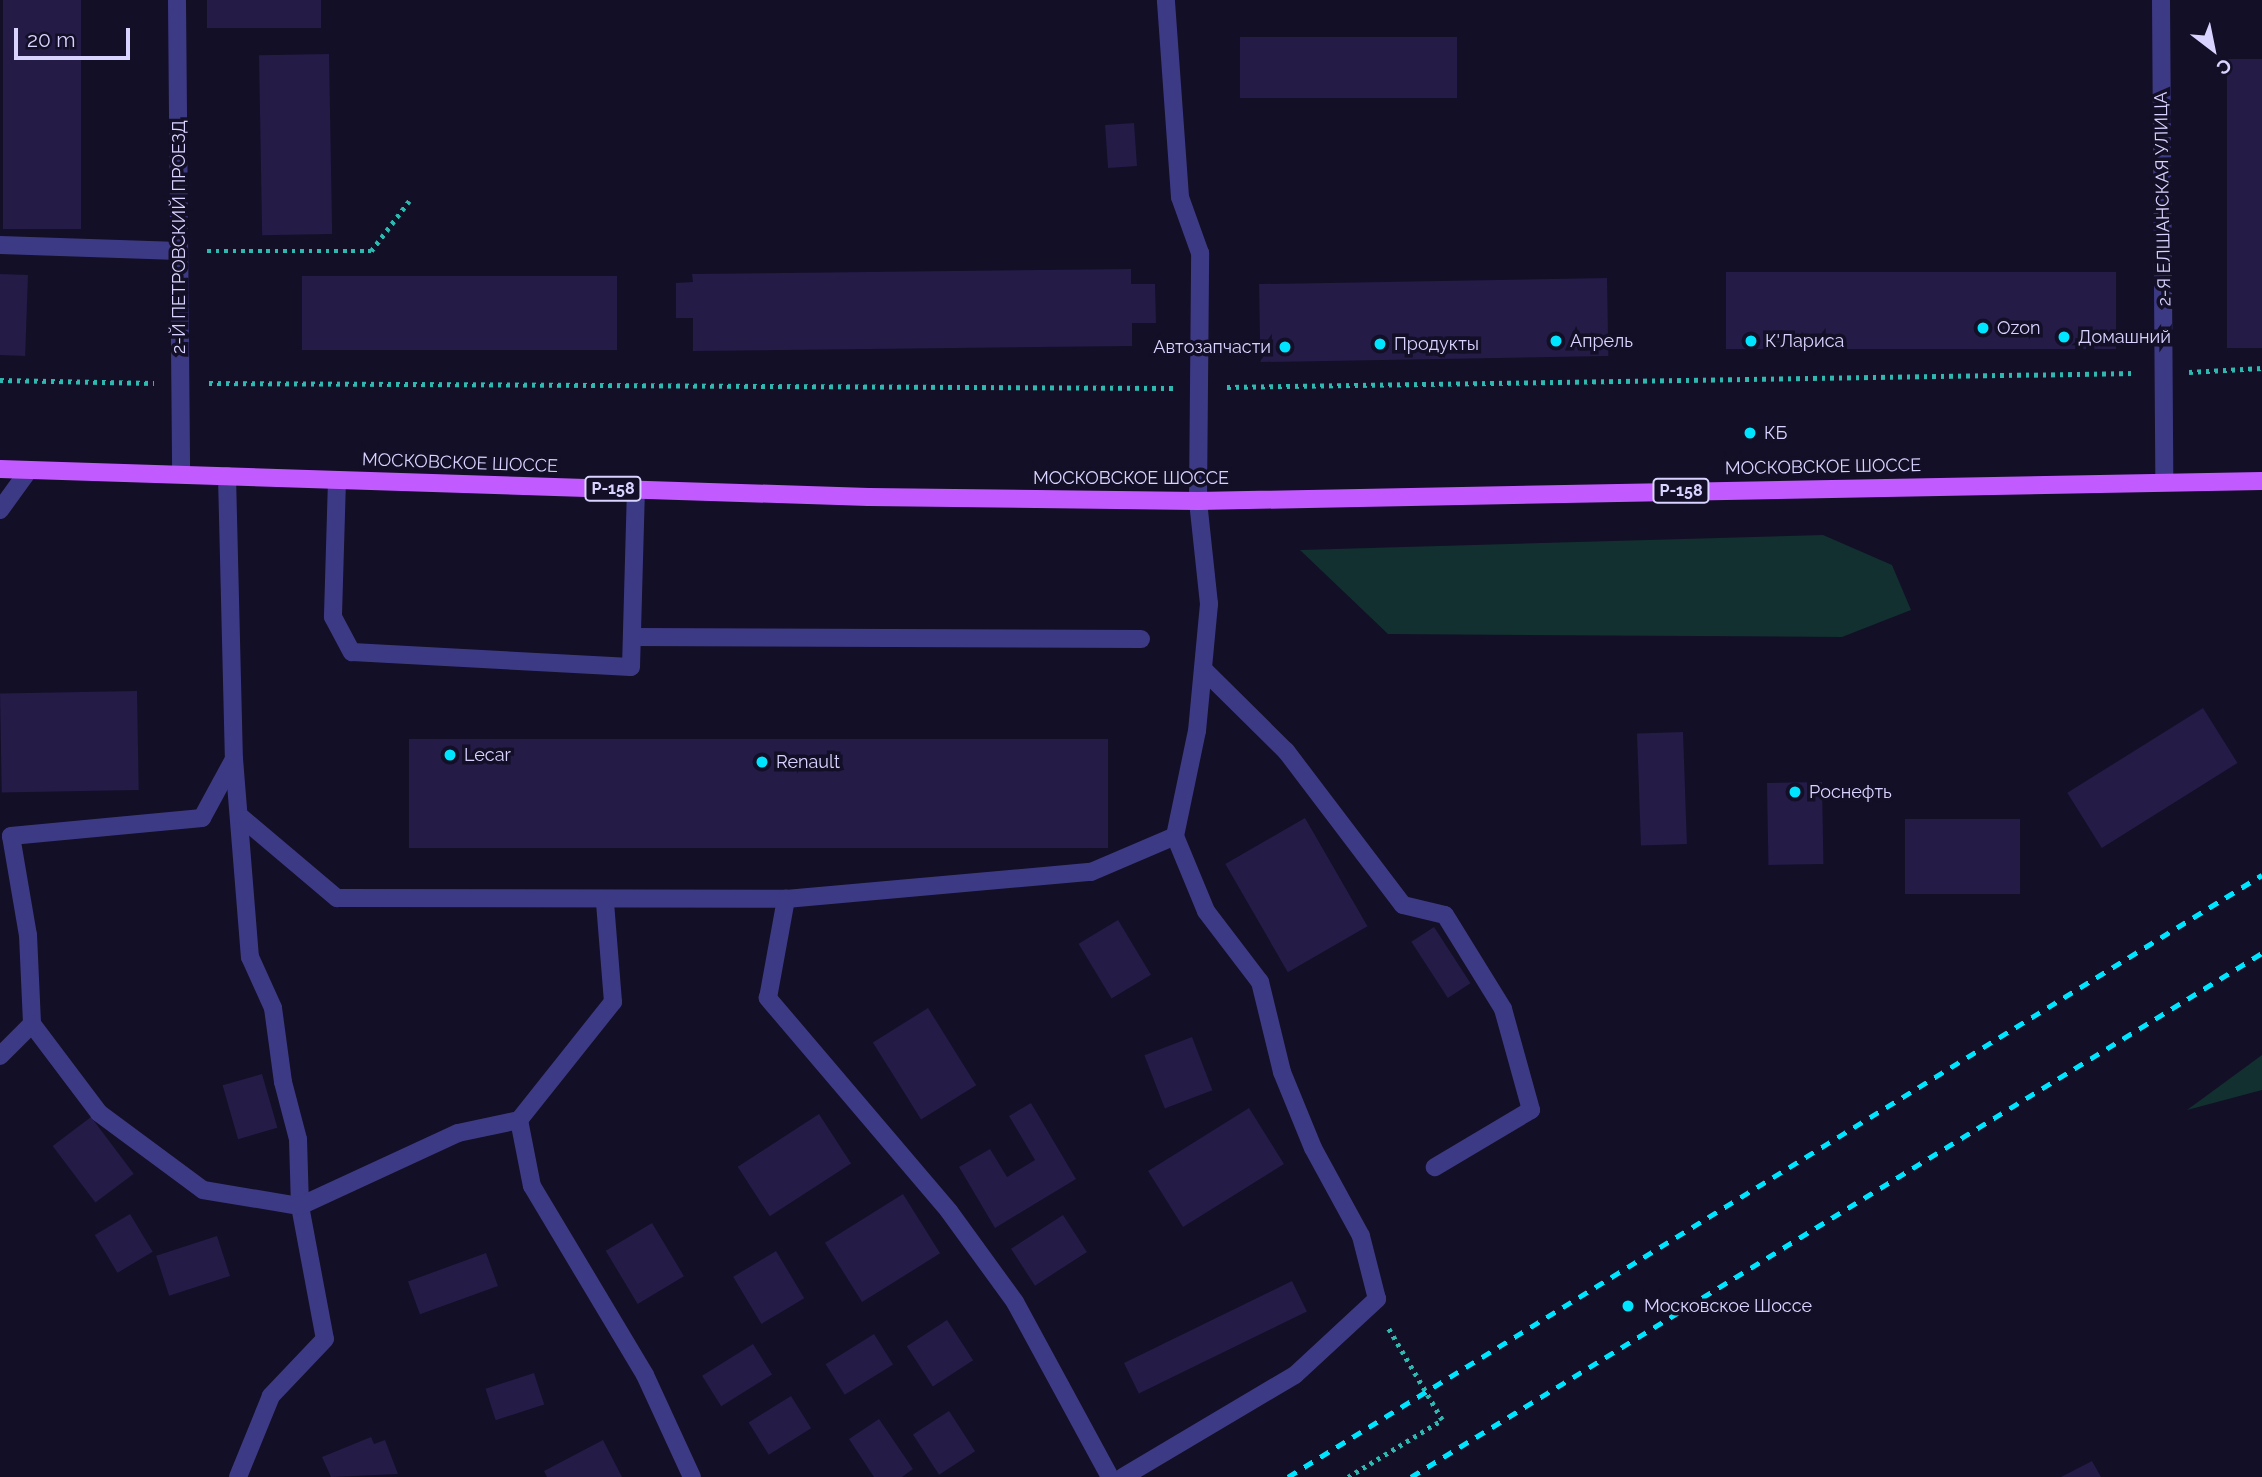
<!DOCTYPE html>
<html>
<head>
<meta charset="utf-8">
<style>
  body { margin:0 }
  #map { position:relative; width:2262px; height:1477px; overflow:hidden; background:#130f26; font-family:Raleway,sans-serif }
  div>[style] { position:absolute }
  [style*='--x'] { left:calc(var(--x)*1px); top:calc(var(--y)*1px); width:calc(var(--w)*1px); rotate:calc(var(--a)*1deg) }
  .green>* { inset:0; background:#12302f }
  .building>* { inset:0; background:#241b47; transform-origin:0 0 }
  .path>* { height:4.5px; margin-top:-2.25px; transform-origin:0; background:repeating-linear-gradient(90deg,#2fb8b0 0 3.5px,transparent 0 8.5px) }
  .minor>* { height:18px; margin:-9px; padding:0 9px; transform-origin:9px; border-radius:9px; background:#3d3a85 }
  .major>* { height:18px; margin:-9px; padding:0 9px; transform-origin:9px; border-radius:9px; background:#c25bff }
  .rail>* { height:5px; margin-top:-2.5px; transform-origin:0; background:repeating-linear-gradient(90deg,#00e5ff 0 10px,transparent 0 19px) }
  .dots>* { width:19px; height:19px; translate:-50% -50%; box-sizing:border-box; border:4px solid #130f26; border-radius:50% }
  span { translate:-50% -50%; white-space:nowrap; text-align:center; line-height:1.15; -webkit-text-stroke:7px #130f26; paint-order:stroke }
  .shield-label span { padding:2px 5px; background:#130f26; border:2px solid; border-radius:5px; -webkit-text-stroke-width:0 }
  .shield-label { font-size:16px; color:#d9d4ff; font-weight:700 }
  .street-label { font-size:18px; color:#d9d4ff }
  .poi-label { font-size:18px; color:#d9d4ff }
  .left { translate:0 -50%; text-align:left }
  .right { translate:-100% -50%; text-align:right }
  .north { position:absolute; left:2178px; top:14px; width:70px; height:70px; -webkit-text-stroke:5px #130f26; paint-order:stroke; rotate:148deg; font-size:19px; font-weight:700; line-height:28px; text-align:center; color:#d9d4ff }
  .north::after { content:''; display:block; margin:auto; width:24px; height:32px; background:#d9d4ff; clip-path:polygon(50% 0,100% 100%,50% 72%,0 100%) }
  .scale { position:absolute; left:14px; top:28px; width:116px; height:32px; box-sizing:border-box; border:4px solid #d9d4ff; border-top:0; padding-left:9px; font-size:21px; line-height:24px; white-space:nowrap; color:#d9d4ff; -webkit-text-stroke:5px #130f26; paint-order:stroke }
</style>
</head>
<body>
<div id="map">
  <div class="green">
    <div style="clip-path:polygon(1823px 535px,1892px 565px,1911px 610px,1842px 637px,1388px 634px,1300px 550px)"></div>
    <div style="clip-path:polygon(2262px 1055px,2262px 1090px,2187px 1110px)"></div>
  </div>
  <div class="building">
    <div style="left:3px;top:0;width:78px;height:229px"></div>
    <div style="left:207px;top:0;width:114px;height:28px"></div>
    <div style="left:1240px;top:37px;width:217px;height:61px"></div>
    <div style="left:329px;top:54px;width:180px;height:70px;rotate:89deg"></div>
    <div style="left:2262px;top:59px;width:289px;height:35px;rotate:90deg"></div>
    <div style="left:1134px;top:123px;width:43px;height:29px;rotate:86deg"></div>
    <div style="clip-path:polygon(1131px 269px,1131px 284px,1155px 284px,1156px 323px,1132px 323px,1132px 346px,693px 351px,693px 318px,676px 318px,676px 283px,693px 282px,692px 274px)"></div>
    <div style="left:2116px;top:272px;width:77px;height:390px;rotate:90deg"></div>
    <div style="left:0;top:274px;width:28px;height:81px;rotate:2deg"></div>
    <div style="left:617px;top:276px;width:74px;height:315px;rotate:90deg"></div>
    <div style="left:1607px;top:278px;width:78px;height:348px;rotate:89deg"></div>
    <div style="left:137px;top:691px;width:99px;height:137px;rotate:89deg"></div>
    <div style="left:2203px;top:708px;width:65px;height:160px;rotate:58deg"></div>
    <div style="left:1683px;top:732px;width:112px;height:46px;rotate:88deg"></div>
    <div style="left:409px;top:739px;width:699px;height:109px"></div>
    <div style="left:1822px;top:782px;width:82px;height:55px;rotate:89deg"></div>
    <div style="left:1305px;top:818px;width:125px;height:92px;rotate:60deg"></div>
    <div style="left:1905px;top:819px;width:115px;height:75px"></div>
    <div style="left:1118px;top:920px;width:64px;height:46px;rotate:59deg"></div>
    <div style="left:1434px;top:927px;width:67px;height:27px;rotate:57deg"></div>
    <div style="left:928px;top:1008px;width:91px;height:65px;rotate:58deg"></div>
    <div style="left:1192px;top:1037px;width:57px;height:51px;rotate:69deg"></div>
    <div style="left:262px;top:1074px;width:56px;height:41px;rotate:74deg"></div>
    <div style="clip-path:polygon(1031px 1103px,1076px 1179px,995px 1228px,959px 1167px,990px 1149px,1007px 1177px,1035px 1160px,1009px 1116px)"></div>
    <div style="left:1249px;top:1108px;width:66px;height:119px;rotate:58deg"></div>
    <div style="left:819px;top:1114px;width:59px;height:97px;rotate:57deg"></div>
    <div style="left:91px;top:1117px;width:71px;height:48px;rotate:53deg"></div>
    <div style="left:903px;top:1194px;width:70px;height:92px;rotate:58deg"></div>
    <div style="left:130px;top:1214px;width:44px;height:41px;rotate:59deg"></div>
    <div style="left:1063px;top:1215px;width:44px;height:62px;rotate:57deg"></div>
    <div style="left:652px;top:1223px;width:62px;height:54px;rotate:59deg"></div>
    <div style="left:217px;top:1236px;width:42px;height:64px;rotate:72deg"></div>
    <div style="left:776px;top:1251px;width:55px;height:50px;rotate:59deg"></div>
    <div style="left:486px;top:1253px;width:35px;height:83px;rotate:70deg"></div>
    <div style="left:1292px;top:1281px;width:34px;height:187px;rotate:64deg"></div>
    <div style="left:947px;top:1320px;width:48px;height:48px;rotate:57deg"></div>
    <div style="left:874px;top:1334px;width:36px;height:57px;rotate:58deg"></div>
    <div style="left:753px;top:1344px;width:36px;height:60px;rotate:58deg"></div>
    <div style="left:534px;top:1373px;width:33px;height:51px;rotate:72deg"></div>
    <div style="left:791px;top:1396px;width:38px;height:50px;rotate:58deg"></div>
    <div style="left:949px;top:1411px;width:48px;height:43px;rotate:57deg"></div>
    <div style="clip-path:polygon(879px 1419px,913px 1469px,902px 1477px,874px 1477px,849px 1439px)"></div>
    <div style="clip-path:polygon(371px 1437px,374px 1444px,385px 1440px,398px 1474px,331px 1477px,322px 1457px)"></div>
    <div style="clip-path:polygon(603px 1440px,622px 1477px,547px 1477px,544px 1471px)"></div>
    <div style="clip-path:polygon(2092px 1461px,2101px 1477px,2061px 1477px)"></div>
  </div>
  <div class="path">
    <div style="--x:207;--y:251;--w:164;--a:0"></div>
    <div style="--x:371;--y:251;--w:63;--a:-52.8"></div>
    <div style="--x:2189;--y:372;--w:73;--a:-3.1"></div>
    <div style="--x:0;--y:380;--w:154;--a:1.1"></div>
    <div style="--x:209;--y:383;--w:964;--a:0.3"></div>
    <div style="--x:1227;--y:387;--w:908;--a:-0.88"></div>
    <div style="--x:1348;--y:1477;--w:110;--a:-31.2"></div>
    <div style="--x:1442;--y:1420;--w:107;--a:-120.4"></div>
  </div>
  <div class="minor">
    <div style="--x:177;--y:0;--w:474;--a:89.5"></div>
    <div style="--x:2161;--y:0;--w:482;--a:89.6"></div>
    <div style="--x:0;--y:245;--w:179;--a:1.9"></div>
    <div style="--x:227;--y:476;--w:283;--a:88.6"></div>
    <div style="--x:234;--y:759;--w:199;--a:85.4"></div>
    <div style="--x:250;--y:957;--w:56;--a:65.7"></div>
    <div style="--x:273;--y:1008;--w:75;--a:82.3"></div>
    <div style="--x:283;--y:1082;--w:59;--a:75.3"></div>
    <div style="--x:298;--y:1139;--w:67;--a:88.3"></div>
    <div style="--x:300;--y:1206;--w:135;--a:79.4"></div>
    <div style="--x:325;--y:1339;--w:79;--a:133.5"></div>
    <div style="--x:271;--y:1396;--w:87;--a:112.2"></div>
    <div style="--x:337;--y:480;--w:137;--a:91.7"></div>
    <div style="--x:333;--y:617;--w:40;--a:62"></div>
    <div style="--x:352;--y:652;--w:279;--a:3.1"></div>
    <div style="--x:631;--y:667;--w:178;--a:-88.4"></div>
    <div style="--x:0;--y:510;--w:49;--a:-54.1"></div>
    <div style="--x:632;--y:637;--w:509;--a:0.23"></div>
    <div style="--x:1203;--y:669;--w:117;--a:44.7"></div>
    <div style="--x:1286;--y:751;--w:193;--a:52.8"></div>
    <div style="--x:1403;--y:905;--w:43;--a:13.4"></div>
    <div style="--x:1445;--y:915;--w:110;--a:58.3"></div>
    <div style="--x:1503;--y:1009;--w:105;--a:74.5"></div>
    <div style="--x:1531;--y:1110;--w:112;--a:149.3"></div>
    <div style="--x:234;--y:759;--w:67;--a:118.5"></div>
    <div style="--x:202;--y:818;--w:192;--a:174.6"></div>
    <div style="--x:11;--y:836;--w:100;--a:80.3"></div>
    <div style="--x:28;--y:935;--w:89;--a:87.4"></div>
    <div style="--x:32;--y:1024;--w:111;--a:53"></div>
    <div style="--x:99;--y:1113;--w:129;--a:36.5"></div>
    <div style="--x:203;--y:1190;--w:98;--a:9.4"></div>
    <div style="--x:300;--y:1206;--w:174;--a:-24.8"></div>
    <div style="--x:458;--y:1133;--w:62;--a:-12"></div>
    <div style="--x:519;--y:1120;--w:151;--a:-51.5"></div>
    <div style="--x:613;--y:1002;--w:100;--a:-94.6"></div>
    <div style="--x:241;--y:817;--w:126;--a:40.2"></div>
    <div style="--x:337;--y:898;--w:449;--a:0.1"></div>
    <div style="--x:0;--y:1056;--w:45;--a:-45"></div>
    <div style="--x:519;--y:1120;--w:67;--a:78.9"></div>
    <div style="--x:532;--y:1186;--w:220;--a:59.1"></div>
    <div style="--x:645;--y:1375;--w:112;--a:65.3"></div>
    <div style="--x:1110;--y:1477;--w:199;--a:-118.5"></div>
    <div style="--x:1015;--y:1302;--w:112;--a:-126"></div>
    <div style="--x:949;--y:1211;--w:280;--a:-130.4"></div>
    <div style="--x:768;--y:998;--w:101;--a:-79.7"></div>
    <div style="--x:786;--y:899;--w:306;--a:-5.1"></div>
    <div style="--x:1091;--y:872;--w:91;--a:-23.2"></div>
    <div style="--x:1123;--y:1477;--w:200;--a:-30.7"></div>
    <div style="--x:1295;--y:1375;--w:112;--a:-42.8"></div>
    <div style="--x:1377;--y:1299;--w:65;--a:-104.3"></div>
    <div style="--x:1361;--y:1236;--w:100;--a:-118.6"></div>
    <div style="--x:1313;--y:1148;--w:82;--a:-112.2"></div>
    <div style="--x:1282;--y:1072;--w:93;--a:-103.7"></div>
    <div style="--x:1260;--y:982;--w:89;--a:-127.3"></div>
    <div style="--x:1206;--y:911;--w:81;--a:-112.5"></div>
    <div style="--x:1175;--y:836;--w:107;--a:-78.2"></div>
    <div style="--x:1197;--y:731;--w:128;--a:-84.6"></div>
    <div style="--x:1209;--y:604;--w:104;--a:-96.1"></div>
    <div style="--x:1198;--y:501;--w:248;--a:-89.5"></div>
    <div style="--x:1200;--y:253;--w:59;--a:-109.7"></div>
    <div style="--x:1180;--y:197;--w:197;--a:-94.1"></div>
  </div>
  <div class="major">
    <div style="--x:0;--y:469;--w:869;--a:1.85"></div>
    <div style="--x:869;--y:497;--w:329;--a:0.7"></div>
    <div style="--x:1198;--y:501;--w:1064;--a:-1.08"></div>
  </div>
  <div class="rail">
    <div style="--x:1288;--y:1477;--w:1145;--a:-31.72"></div>
    <div style="--x:1411;--y:1477;--w:999;--a:-31.62"></div>
  </div>
  <div class="dots">
    <div style="left:1983px;top:328px;background:#00e5ff"></div>
    <div style="left:2064px;top:337px;background:#00e5ff"></div>
    <div style="left:1556px;top:341px;background:#00e5ff"></div>
    <div style="left:1751px;top:341px;background:#00e5ff"></div>
    <div style="left:1380px;top:344px;background:#00e5ff"></div>
    <div style="left:1285px;top:347px;background:#00e5ff"></div>
    <div style="left:1750px;top:433px;background:#00e5ff"></div>
    <div style="left:450px;top:755px;background:#00e5ff"></div>
    <div style="left:762px;top:762px;background:#00e5ff"></div>
    <div style="left:1795px;top:792px;background:#00e5ff"></div>
    <div style="left:1628px;top:1306px;background:#00e5ff"></div>
  </div>
  <div class="shield-label">
    <span style="left:613px;top:489px">Р-158</span>
    <span style="left:1681px;top:491px">Р-158</span>
  </div>
  <div class="street-label">
    <span style="left:2163px;top:199px;rotate:-91deg">2-Я ЕЛШАНСКАЯ УЛИЦА</span>
    <span style="left:179px;top:237px;rotate:-90deg">2-Й ПЕТРОВСКИЙ ПРОЕЗД</span>
    <span style="left:460px;top:463px;rotate:2deg">МОСКОВСКОЕ ШОССЕ</span>
    <span style="left:1823px;top:467px;rotate:-1deg">МОСКОВСКОЕ ШОССЕ</span>
    <span style="left:1131px;top:478px">МОСКОВСКОЕ ШОССЕ</span>
  </div>
  <div class="poi-label">
    <span class="left" style="left:1997px;top:328px">Ozon</span>
    <span class="left" style="left:2078px;top:337px">Домашний</span>
    <span class="left" style="left:1570px;top:341px">Апрель</span>
    <span class="left" style="left:1765px;top:341px">К'Лариса</span>
    <span class="left" style="left:1394px;top:344px">Продукты</span>
    <span class="right" style="left:1271px;top:347px">Автозапчасти</span>
    <span class="left" style="left:1764px;top:433px">КБ</span>
    <span class="left" style="left:464px;top:755px">Lecar</span>
    <span class="left" style="left:776px;top:762px">Renault</span>
    <span class="left" style="left:1809px;top:792px">Роснефть</span>
    <span class="left" style="left:1644px;top:1306px">Московское Шоссе</span>
  </div>
  <div class="north">С</div>
  <div class="scale">20 m</div>
</div>
</body>
</html>
